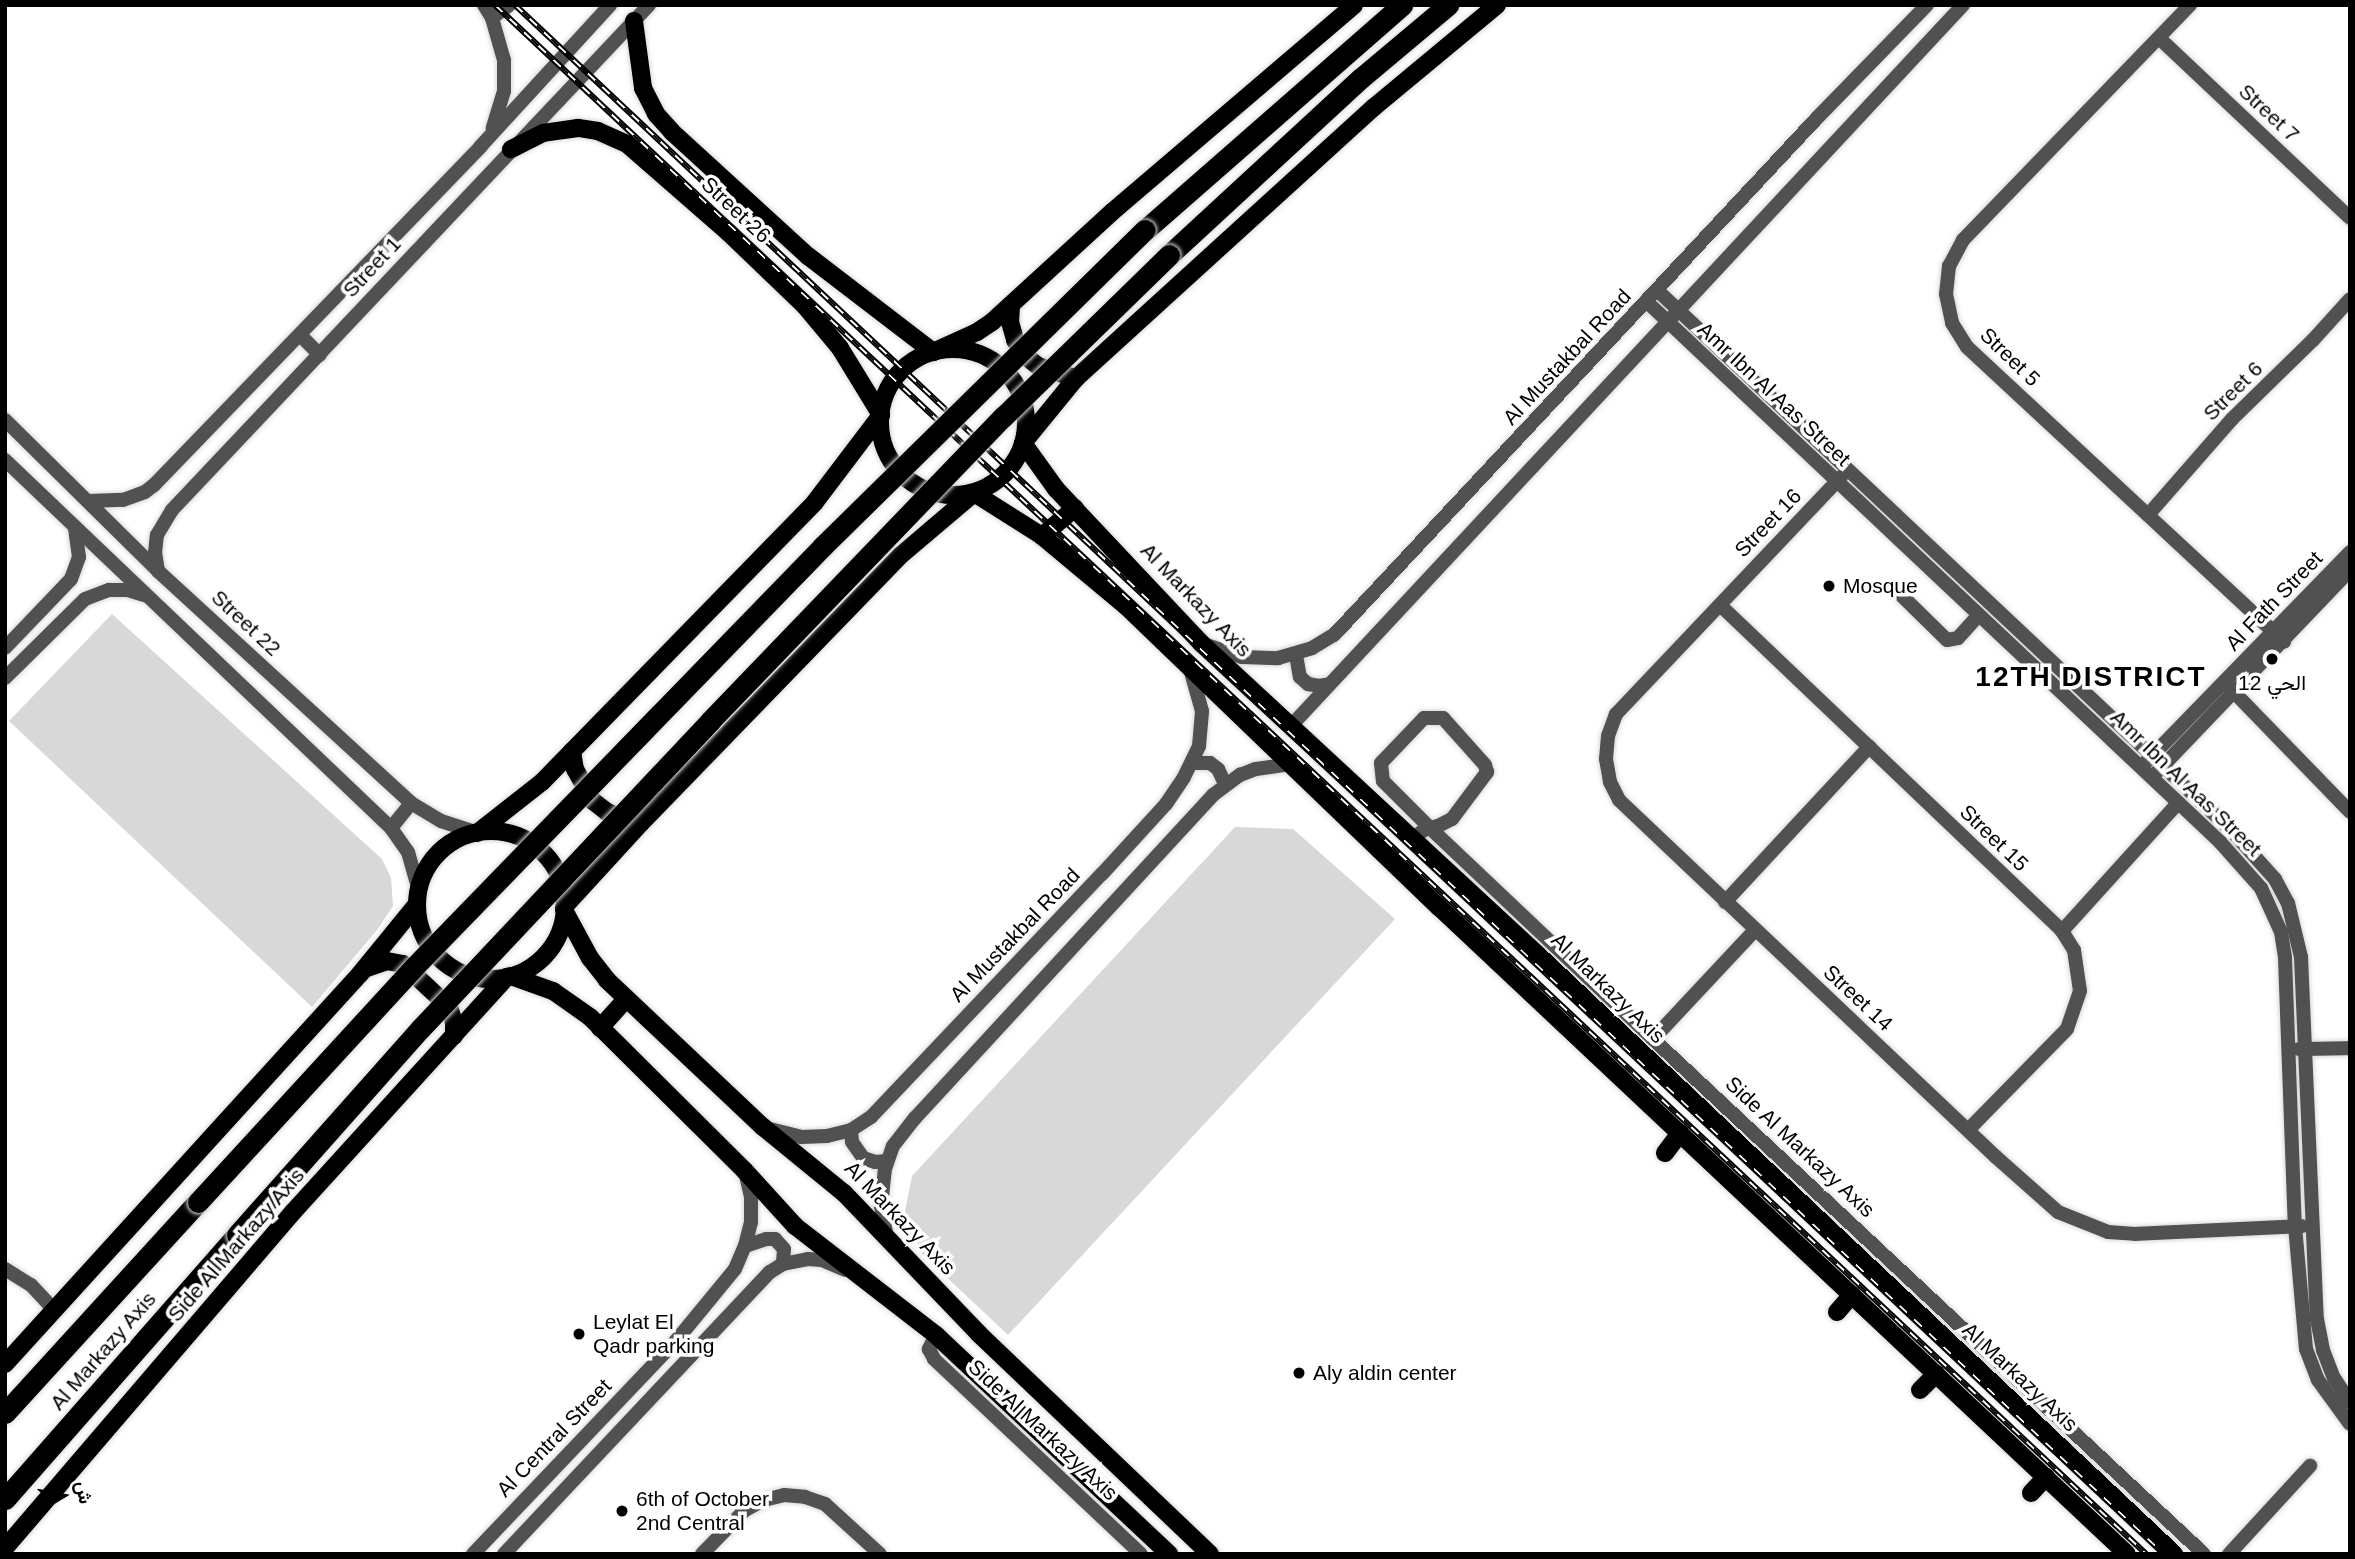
<!DOCTYPE html>
<html>
<head>
<meta charset="utf-8">
<style>
  body { margin:0 }
  #map { position:relative; width:2355px; height:1559px; overflow:hidden; background:#fff; font-family:Helvetica,Vazirmatn,sans-serif }
  div>[style] { position:absolute }
  [style*='--x'] { left:calc(var(--x)*1px); top:calc(var(--y)*1px); width:calc(var(--w)*1px); rotate:calc(var(--a)*1deg) }
  .green>* { inset:0; background:#d8d8d8 }
  .roads { filter:drop-shadow(0 0 2px #dbdbdb) drop-shadow(0 0 2px #dbdbdb) }
  .minor>* { height:14px; margin:-7px; padding:0 7px; transform-origin:7px; border-radius:7px; background:#515151 }
  .major>* { height:18px; margin:-9px; padding:0 9px; transform-origin:9px; border-radius:9px; background:#000 }
  .major>.ring { margin:-9px; padding:0; box-sizing:content-box; background:none; border:18px solid #000; border-radius:50% }
  .highway>* { height:21px; margin:-10.5px; padding:0 10.5px; transform-origin:10.5px; border-radius:10.5px; background:#000 }
  .rail>* { height:6px; margin-top:-3px; transform-origin:0; background:repeating-linear-gradient(90deg,#fff 0 10px,#000 0 20px); box-sizing:border-box; border-block:2px solid #000 }
  .bridges { filter:drop-shadow(0 0 2px #dbdbdb) drop-shadow(0 0 2px #dbdbdb) }
  .highway-bridge>* { height:21px; margin:-10.5px; padding:0 10.5px; transform-origin:10.5px; border-radius:10.5px; background:#000 }
  .dots>* { width:19px; height:19px; translate:-50% -50%; box-sizing:border-box; border:4px solid #fff; border-radius:50% }
  span { translate:-50% -50%; white-space:nowrap; text-align:center; line-height:1.15; -webkit-text-stroke:7px #fff; paint-order:stroke }
  .street-label { font-size:21px; color:#000 }
  .poi-label { font-size:21px; color:#000 }
  .left { translate:0 -50%; text-align:left }
  .district-label { font-size:28px; color:#000; font-weight:700; letter-spacing:2px }
  .frame { position:absolute; inset:0; border:7px solid #000; pointer-events:none }
  .north { position:absolute; left:28px; top:1461px; width:70px; height:70px; -webkit-text-stroke:5px #fff; paint-order:stroke; rotate:80deg; font-size:19px; font-weight:700; line-height:28px; text-align:center; color:#000 }
  .north::after { content:''; display:block; margin:auto; width:24px; height:32px; background:#000; clip-path:polygon(50% 0,100% 100%,50% 72%,0 100%) }
</style>
</head>
<body>
<div id="map">
  <div class="green">
    <div style="clip-path:polygon(112px 614px,382px 859px,391px 878px,393px 906px,377px 930px,312px 1007px,9px 721px)"></div>
    <div style="clip-path:polygon(1235px 827px,1293px 829px,1395px 919px,1008px 1335px,923px 1255px,904px 1216px,912px 1176px)"></div>
  </div>
  <div class="roads">
    <div class="minor">
      <div style="--x:484;--y:5;--w:15;--a:58"></div>
      <div style="--x:492;--y:18;--w:44;--a:74.1"></div>
      <div style="--x:504;--y:60;--w:31;--a:90"></div>
      <div style="--x:504;--y:91;--w:39;--a:107"></div>
      <div style="--x:2190;--y:5;--w:327;--a:134"></div>
      <div style="--x:1963;--y:240;--w:30;--a:118"></div>
      <div style="--x:1949;--y:266;--w:28;--a:96"></div>
      <div style="--x:1946;--y:294;--w:30;--a:78"></div>
      <div style="--x:1952;--y:323;--w:28;--a:58"></div>
      <div style="--x:1967;--y:347;--w:433;--a:42.9"></div>
      <div style="--x:492;--y:18;--w:21;--a:-37"></div>
      <div style="--x:2159;--y:38;--w:262;--a:43.3"></div>
      <div style="--x:1657;--y:290;--w:788;--a:43.25"></div>
      <div style="--x:2231;--y:830;--w:66;--a:48.1"></div>
      <div style="--x:2275;--y:879;--w:27;--a:62"></div>
      <div style="--x:2288;--y:903;--w:56;--a:76.5"></div>
      <div style="--x:2301;--y:957;--w:362;--a:87.5"></div>
      <div style="--x:2317;--y:1319;--w:32;--a:79"></div>
      <div style="--x:2323;--y:1350;--w:30;--a:69"></div>
      <div style="--x:2334;--y:1378;--w:29;--a:56"></div>
      <div style="--x:1646;--y:301;--w:789;--a:43.3"></div>
      <div style="--x:2220;--y:842;--w:62;--a:48.3"></div>
      <div style="--x:2261;--y:888;--w:48;--a:65.6"></div>
      <div style="--x:2281;--y:932;--w:26;--a:81"></div>
      <div style="--x:2285;--y:958;--w:268;--a:87.9"></div>
      <div style="--x:2295;--y:1226;--w:123;--a:84.9"></div>
      <div style="--x:2306;--y:1349;--w:33;--a:69"></div>
      <div style="--x:2318;--y:1380;--w:54;--a:54"></div>
      <div style="--x:300;--y:335;--w:28;--a:45"></div>
      <div style="--x:5;--y:420;--w:215;--a:44.6"></div>
      <div style="--x:158;--y:571;--w:343;--a:42.5"></div>
      <div style="--x:411;--y:803;--w:35;--a:31"></div>
      <div style="--x:441;--y:821;--w:38;--a:18"></div>
      <div style="--x:5;--y:460;--w:533;--a:43.63"></div>
      <div style="--x:391;--y:828;--w:29;--a:55"></div>
      <div style="--x:408;--y:852;--w:41;--a:74.2"></div>
      <div style="--x:1841;--y:477;--w:327;--a:133.5"></div>
      <div style="--x:1616;--y:714;--w:23;--a:110"></div>
      <div style="--x:1608;--y:736;--w:23;--a:95"></div>
      <div style="--x:1606;--y:759;--w:23;--a:80"></div>
      <div style="--x:1610;--y:782;--w:20;--a:63"></div>
      <div style="--x:1619;--y:800;--w:519;--a:43.44"></div>
      <div style="--x:1996;--y:1157;--w:83;--a:41.6"></div>
      <div style="--x:2058;--y:1212;--w:54;--a:21.8"></div>
      <div style="--x:2108;--y:1232;--w:27;--a:4"></div>
      <div style="--x:2135;--y:1234;--w:167;--a:-2.7"></div>
      <div style="--x:89;--y:501;--w:34;--a:-2"></div>
      <div style="--x:123;--y:500;--w:23;--a:-20"></div>
      <div style="--x:145;--y:492;--w:11;--a:-38"></div>
      <div style="--x:154;--y:485;--w:470;--a:-46"></div>
      <div style="--x:480;--y:147;--w:193;--a:-47.5"></div>
      <div style="--x:2148;--y:515;--w:128;--a:-48.8"></div>
      <div style="--x:2232;--y:419;--w:113;--a:-44.3"></div>
      <div style="--x:2313;--y:340;--w:55;--a:-47.9"></div>
      <div style="--x:158;--y:571;--w:18;--a:-99"></div>
      <div style="--x:155;--y:553;--w:18;--a:-84"></div>
      <div style="--x:157;--y:535;--w:29;--a:-59"></div>
      <div style="--x:172;--y:510;--w:695;--a:-46.63"></div>
      <div style="--x:1901;--y:595;--w:64;--a:44.4"></div>
      <div style="--x:1947;--y:640;--w:11;--a:-10"></div>
      <div style="--x:1958;--y:638;--w:31;--a:-48"></div>
      <div style="--x:1720;--y:605;--w:472;--a:43.6"></div>
      <div style="--x:2062;--y:931;--w:22;--a:58"></div>
      <div style="--x:2074;--y:950;--w:41;--a:81.7"></div>
      <div style="--x:2080;--y:991;--w:40;--a:108.9"></div>
      <div style="--x:2067;--y:1029;--w:141;--a:134.4"></div>
      <div style="--x:1207;--y:645;--w:37;--a:19"></div>
      <div style="--x:1242;--y:657;--w:36;--a:2"></div>
      <div style="--x:1278;--y:658;--w:35;--a:-16"></div>
      <div style="--x:1312;--y:648;--w:26;--a:-31"></div>
      <div style="--x:1334;--y:635;--w:706;--a:-46.95"></div>
      <div style="--x:1816;--y:119;--w:159;--a:-45.8"></div>
      <div style="--x:5;--y:648;--w:95;--a:-46.3"></div>
      <div style="--x:71;--y:579;--w:23;--a:-70"></div>
      <div style="--x:79;--y:557;--w:30;--a:-98"></div>
      <div style="--x:1296;--y:655;--w:22;--a:80"></div>
      <div style="--x:1300;--y:677;--w:11;--a:41"></div>
      <div style="--x:1308;--y:684;--w:11;--a:10"></div>
      <div style="--x:1319;--y:686;--w:11;--a:-10"></div>
      <div style="--x:5;--y:678;--w:112;--a:-44.6"></div>
      <div style="--x:85;--y:599;--w:26;--a:-21"></div>
      <div style="--x:109;--y:590;--w:19;--a:0"></div>
      <div style="--x:128;--y:590;--w:16;--a:18"></div>
      <div style="--x:2229;--y:687;--w:174;--a:45.9"></div>
      <div style="--x:1290;--y:727;--w:987;--a:-47.01"></div>
      <div style="--x:2146;--y:762;--w:293;--a:-45.8"></div>
      <div style="--x:1192;--y:763;--w:18;--a:0"></div>
      <div style="--x:1210;--y:763;--w:10;--a:37"></div>
      <div style="--x:1218;--y:769;--w:17;--a:65"></div>
      <div style="--x:2157;--y:772;--w:279;--a:-46.3"></div>
      <div style="--x:391;--y:828;--w:32;--a:-51"></div>
      <div style="--x:1411;--y:840;--w:16;--a:-38"></div>
      <div style="--x:1424;--y:830;--w:6;--a:-18"></div>
      <div style="--x:1430;--y:828;--w:8;--a:-14"></div>
      <div style="--x:1438;--y:826;--w:16;--a:-27"></div>
      <div style="--x:1452;--y:819;--w:59;--a:-53.3"></div>
      <div style="--x:1487;--y:772;--w:7;--a:-106"></div>
      <div style="--x:1485;--y:765;--w:63;--a:-131.8"></div>
      <div style="--x:1443;--y:718;--w:19;--a:180"></div>
      <div style="--x:1424;--y:718;--w:62;--a:133.7"></div>
      <div style="--x:1381;--y:763;--w:18;--a:84"></div>
      <div style="--x:1383;--y:781;--w:66;--a:45"></div>
      <div style="--x:1430;--y:828;--w:307;--a:43.4"></div>
      <div style="--x:1653;--y:1039;--w:754;--a:43.07"></div>
      <div style="--x:1725;--y:902;--w:212;--a:-47.1"></div>
      <div style="--x:2062;--y:931;--w:173;--a:-47.8"></div>
      <div style="--x:1653;--y:1039;--w:149;--a:-46.9"></div>
      <div style="--x:2299;--y:1049;--w:51;--a:-1.1"></div>
      <div style="--x:770;--y:1129;--w:32;--a:14"></div>
      <div style="--x:801;--y:1137;--w:26;--a:-2"></div>
      <div style="--x:827;--y:1136;--w:25;--a:-14"></div>
      <div style="--x:851;--y:1130;--w:24;--a:-33"></div>
      <div style="--x:871;--y:1117;--w:335;--a:-46.5"></div>
      <div style="--x:1102;--y:874;--w:95;--a:-47.6"></div>
      <div style="--x:1166;--y:804;--w:32;--a:-56"></div>
      <div style="--x:1184;--y:777;--w:34;--a:-64"></div>
      <div style="--x:1199;--y:746;--w:35;--a:-85"></div>
      <div style="--x:1202;--y:711;--w:44;--a:-105.9"></div>
      <div style="--x:851;--y:1130;--w:12;--a:85"></div>
      <div style="--x:852;--y:1142;--w:19;--a:55"></div>
      <div style="--x:863;--y:1158;--w:13;--a:18"></div>
      <div style="--x:875;--y:1162;--w:12;--a:-5"></div>
      <div style="--x:887;--y:1237;--w:32;--a:-101"></div>
      <div style="--x:881;--y:1206;--w:37;--a:-84"></div>
      <div style="--x:885;--y:1169;--w:24;--a:-71"></div>
      <div style="--x:893;--y:1146;--w:36;--a:-52"></div>
      <div style="--x:915;--y:1118;--w:439;--a:-47.3"></div>
      <div style="--x:1213;--y:795;--w:34;--a:-37"></div>
      <div style="--x:1240;--y:775;--w:17;--a:-21"></div>
      <div style="--x:1256;--y:769;--w:35;--a:-8"></div>
      <div style="--x:745;--y:1246;--w:22;--a:-18"></div>
      <div style="--x:766;--y:1239;--w:9;--a:0"></div>
      <div style="--x:775;--y:1239;--w:13;--a:48"></div>
      <div style="--x:784;--y:1249;--w:15;--a:94"></div>
      <div style="--x:5;--y:1269;--w:31;--a:32"></div>
      <div style="--x:31;--y:1285;--w:34;--a:47"></div>
      <div style="--x:936;--y:1335;--w:16;--a:117"></div>
      <div style="--x:929;--y:1349;--w:11;--a:63"></div>
      <div style="--x:934;--y:1359;--w:284;--a:43.3"></div>
      <div style="--x:473;--y:1554;--w:293;--a:-46.4"></div>
      <div style="--x:675;--y:1342;--w:94;--a:-50.6"></div>
      <div style="--x:735;--y:1269;--w:25;--a:-67"></div>
      <div style="--x:745;--y:1246;--w:25;--a:-76"></div>
      <div style="--x:751;--y:1222;--w:25;--a:-90"></div>
      <div style="--x:751;--y:1197;--w:26;--a:-103"></div>
      <div style="--x:504;--y:1554;--w:388;--a:-46.7"></div>
      <div style="--x:770;--y:1272;--w:15;--a:-32"></div>
      <div style="--x:783;--y:1264;--w:25;--a:-11"></div>
      <div style="--x:808;--y:1259;--w:14;--a:4"></div>
      <div style="--x:822;--y:1260;--w:25;--a:23"></div>
      <div style="--x:702;--y:1554;--w:62;--a:-45.7"></div>
      <div style="--x:745;--y:1510;--w:21;--a:-28"></div>
      <div style="--x:764;--y:1500;--w:21;--a:-14"></div>
      <div style="--x:784;--y:1495;--w:21;--a:5"></div>
      <div style="--x:805;--y:1497;--w:21;--a:19"></div>
      <div style="--x:825;--y:1504;--w:74;--a:42.3"></div>
      <div style="--x:2229;--y:1554;--w:120;--a:-47.4"></div>
    </div>
    <div class="major">
      <div style="--x:1497;--y:5;--w:161;--a:140.3"></div>
      <div style="--x:1373;--y:108;--w:401;--a:137.7"></div>
      <div style="--x:1076;--y:378;--w:84;--a:129.2"></div>
      <div style="--x:1023;--y:443;--w:57;--a:54.3"></div>
      <div style="--x:1056;--y:489;--w:212;--a:46.7"></div>
      <div style="--x:1201;--y:643;--w:459;--a:42.8"></div>
      <div style="--x:1538;--y:955;--w:874;--a:43.28"></div>
      <div style="--x:634;--y:21;--w:68;--a:82.3"></div>
      <div style="--x:643;--y:88;--w:29;--a:63"></div>
      <div style="--x:656;--y:114;--w:24;--a:48"></div>
      <div style="--x:672;--y:132;--w:184;--a:42.4"></div>
      <div style="--x:808;--y:256;--w:158;--a:37.5"></div>
      <div style="--x:933;--y:352;--w:48;--a:-24.4"></div>
      <div style="--x:977;--y:332;--w:18;--a:-34"></div>
      <div style="--x:992;--y:322;--w:163;--a:-42.5"></div>
      <div style="--x:1112;--y:212;--w:318;--a:-40.5"></div>
      <div style="--x:1011;--y:305;--w:17;--a:93"></div>
      <div style="--x:1010;--y:322;--w:19;--a:74"></div>
      <div style="--x:1015;--y:340;--w:17;--a:59"></div>
      <div style="--x:1024;--y:355;--w:18;--a:38"></div>
      <div style="--x:1038;--y:366;--w:40;--a:18"></div>
      <div class="ring" style="left:880px;top:349px;width:128px;height:128px"></div>
      <div style="--x:1042;--y:536;--w:43;--a:-40.3"></div>
      <div style="--x:572;--y:751;--w:18;--a:81"></div>
      <div style="--x:575;--y:769;--w:37;--a:61"></div>
      <div style="--x:593;--y:801;--w:18;--a:38"></div>
      <div style="--x:607;--y:812;--w:26;--a:21"></div>
      <div class="ring" style="left:417px;top:831px;width:130px;height:130px"></div>
      <div style="--x:477;--y:833;--w:83;--a:-38.1"></div>
      <div style="--x:542;--y:782;--w:391;--a:-45.7"></div>
      <div style="--x:815;--y:502;--w:109;--a:-52.8"></div>
      <div style="--x:881;--y:415;--w:79;--a:-121.5"></div>
      <div style="--x:840;--y:348;--w:56;--a:-129.9"></div>
      <div style="--x:804;--y:305;--w:104;--a:-136.2"></div>
      <div style="--x:729;--y:233;--w:135;--a:-138.9"></div>
      <div style="--x:627;--y:144;--w:32;--a:-156"></div>
      <div style="--x:598;--y:131;--w:20;--a:-171"></div>
      <div style="--x:578;--y:128;--w:35;--a:172"></div>
      <div style="--x:543;--y:133;--w:36;--a:153"></div>
      <div style="--x:564;--y:907;--w:114;--a:-47.5"></div>
      <div style="--x:641;--y:823;--w:373;--a:-45.9"></div>
      <div style="--x:901;--y:555;--w:96;--a:-40.3"></div>
      <div style="--x:974;--y:493;--w:80;--a:32.3"></div>
      <div style="--x:1042;--y:536;--w:111;--a:39.9"></div>
      <div style="--x:1127;--y:607;--w:433;--a:43.9"></div>
      <div style="--x:1439;--y:907;--w:944;--a:43.24"></div>
      <div style="--x:564;--y:910;--w:55;--a:61.6"></div>
      <div style="--x:590;--y:958;--w:28;--a:52"></div>
      <div style="--x:607;--y:980;--w:214;--a:43.3"></div>
      <div style="--x:763;--y:1127;--w:104;--a:39.2"></div>
      <div style="--x:844;--y:1193;--w:195;--a:46.2"></div>
      <div style="--x:979;--y:1334;--w:319;--a:43.6"></div>
      <div style="--x:364;--y:969;--w:24;--a:-19"></div>
      <div style="--x:387;--y:961;--w:16;--a:11"></div>
      <div style="--x:403;--y:964;--w:63;--a:43.1"></div>
      <div style="--x:449;--y:1007;--w:16;--a:72"></div>
      <div style="--x:454;--y:1022;--w:14;--a:90"></div>
      <div style="--x:511;--y:976;--w:45;--a:19.7"></div>
      <div style="--x:553;--y:991;--w:45;--a:35.1"></div>
      <div style="--x:590;--y:1017;--w:218;--a:44.8"></div>
      <div style="--x:745;--y:1171;--w:74;--a:47.7"></div>
      <div style="--x:795;--y:1226;--w:178;--a:37.7"></div>
      <div style="--x:936;--y:1335;--w:320;--a:43.2"></div>
      <div style="--x:600;--y:1028;--w:39;--a:-48"></div>
      <div style="--x:1665;--y:1153;--w:25;--a:-53"></div>
      <div style="--x:1837;--y:1312;--w:23;--a:-49"></div>
      <div style="--x:5;--y:1364;--w:527;--a:-47.69"></div>
      <div style="--x:360;--y:974;--w:90;--a:-50.8"></div>
      <div style="--x:1920;--y:1390;--w:23;--a:-45"></div>
      <div style="--x:2031;--y:1493;--w:22;--a:-47"></div>
      <div style="--x:5;--y:1548;--w:443;--a:-49.4"></div>
      <div style="--x:293;--y:1212;--w:318;--a:-47.7"></div>
    </div>
    <div class="highway">
      <div style="--x:1145;--y:230;--w:342;--a:-41.2"></div>
      <div style="--x:1169;--y:255;--w:261;--a:-42.7"></div>
      <div style="--x:1361;--y:78;--w:114;--a:-40"></div>
      <div style="--x:5;--y:1413;--w:286;--a:-47.6"></div>
      <div style="--x:5;--y:1499;--w:351;--a:-48.7"></div>
    </div>
  </div>
  <div class="rail">
    <div style="--x:495;--y:5;--w:2264;--a:43.17"></div>
    <div style="--x:515;--y:5;--w:2262;--a:43.21"></div>
  </div>
  <div class="bridges">
    <div class="highway-bridge">
      <div style="--x:198;--y:1202;--w:319;--a:-47.4"></div>
      <div style="--x:414;--y:967;--w:587;--a:-45.83"></div>
      <div style="--x:823;--y:546;--w:451;--a:-44.5"></div>
      <div style="--x:237;--y:1235;--w:276;--a:-48.4"></div>
      <div style="--x:420;--y:1029;--w:424;--a:-46.7"></div>
      <div style="--x:711;--y:720;--w:421;--a:-46.1"></div>
      <div style="--x:1003;--y:417;--w:232;--a:-44.3"></div>
    </div>
  </div>
  <div class="dots">
    <div style="left:1829px;top:586px;background:#000"></div>
    <div style="left:2272px;top:659px;background:#000"></div>
    <div style="left:579px;top:1334px;background:#000"></div>
    <div style="left:1299px;top:1373px;background:#000"></div>
    <div style="left:622px;top:1511px;background:#000"></div>
  </div>
  <div class="street-label">
    <span style="left:2269px;top:113px;rotate:43deg">Street 7</span>
    <span style="left:736px;top:210px;rotate:43deg">Street 26</span>
    <span style="left:372px;top:267px;rotate:-47deg">Street 1</span>
    <span style="left:1567px;top:357px;rotate:-47deg">Al Mustakbal Road</span>
    <span style="left:2010px;top:357px;rotate:44deg">Street 5</span>
    <span style="left:2233px;top:391px;rotate:-45deg">Street 6</span>
    <span style="left:1774px;top:394px;rotate:43deg">Amr Ibn Al Aas Street</span>
    <span style="left:1768px;top:523px;rotate:-46deg">Street 16</span>
    <span style="left:1196px;top:600px;rotate:46deg">Al Markazy Axis</span>
    <span style="left:2274px;top:601px;rotate:-46deg">Al Fath Street</span>
    <span style="left:246px;top:623px;rotate:43deg">Street 22</span>
    <span style="left:2186px;top:783px;rotate:44deg">Amr Ibn Al Aas Street</span>
    <span style="left:1994px;top:838px;rotate:44deg">Street 15</span>
    <span style="left:1015px;top:935px;rotate:-46deg">Al Mustakbal Road</span>
    <span style="left:1608px;top:988px;rotate:44deg">Al Markazy Axis</span>
    <span style="left:1858px;top:998px;rotate:43deg">Street 14</span>
    <span style="left:1800px;top:1147px;rotate:43deg">Side Al Markazy Axis</span>
    <span style="left:900px;top:1218px;rotate:46deg">Al Markazy Axis</span>
    <span style="left:236px;top:1245px;rotate:-49deg">Side Al Markazy Axis</span>
    <span style="left:103px;top:1351px;rotate:-49deg">Al Markazy Axis</span>
    <span style="left:2020px;top:1377px;rotate:43deg">Al Markazy Axis</span>
    <span style="left:1043px;top:1430px;rotate:43deg">Side Al Markazy Axis</span>
    <span style="left:554px;top:1438px;rotate:-46deg">Al Central Street</span>
  </div>
  <div class="poi-label">
    <span class="left" style="left:1843px;top:586px">Mosque</span>
    <span style="left:2272px;top:683px">الحي 12</span>
    <span class="left" style="left:593px;top:1334px">Leylat El<br>Qadr parking</span>
    <span class="left" style="left:1313px;top:1373px">Aly aldin center</span>
    <span class="left" style="left:636px;top:1511px">6th of October<br>2nd Central</span>
  </div>
  <div class="district-label">
    <span style="left:2091px;top:677px">12TH DISTRICT</span>
  </div>
  <div class="frame"></div>
  <div class="north">ش</div>
</div>
</body>
</html>
